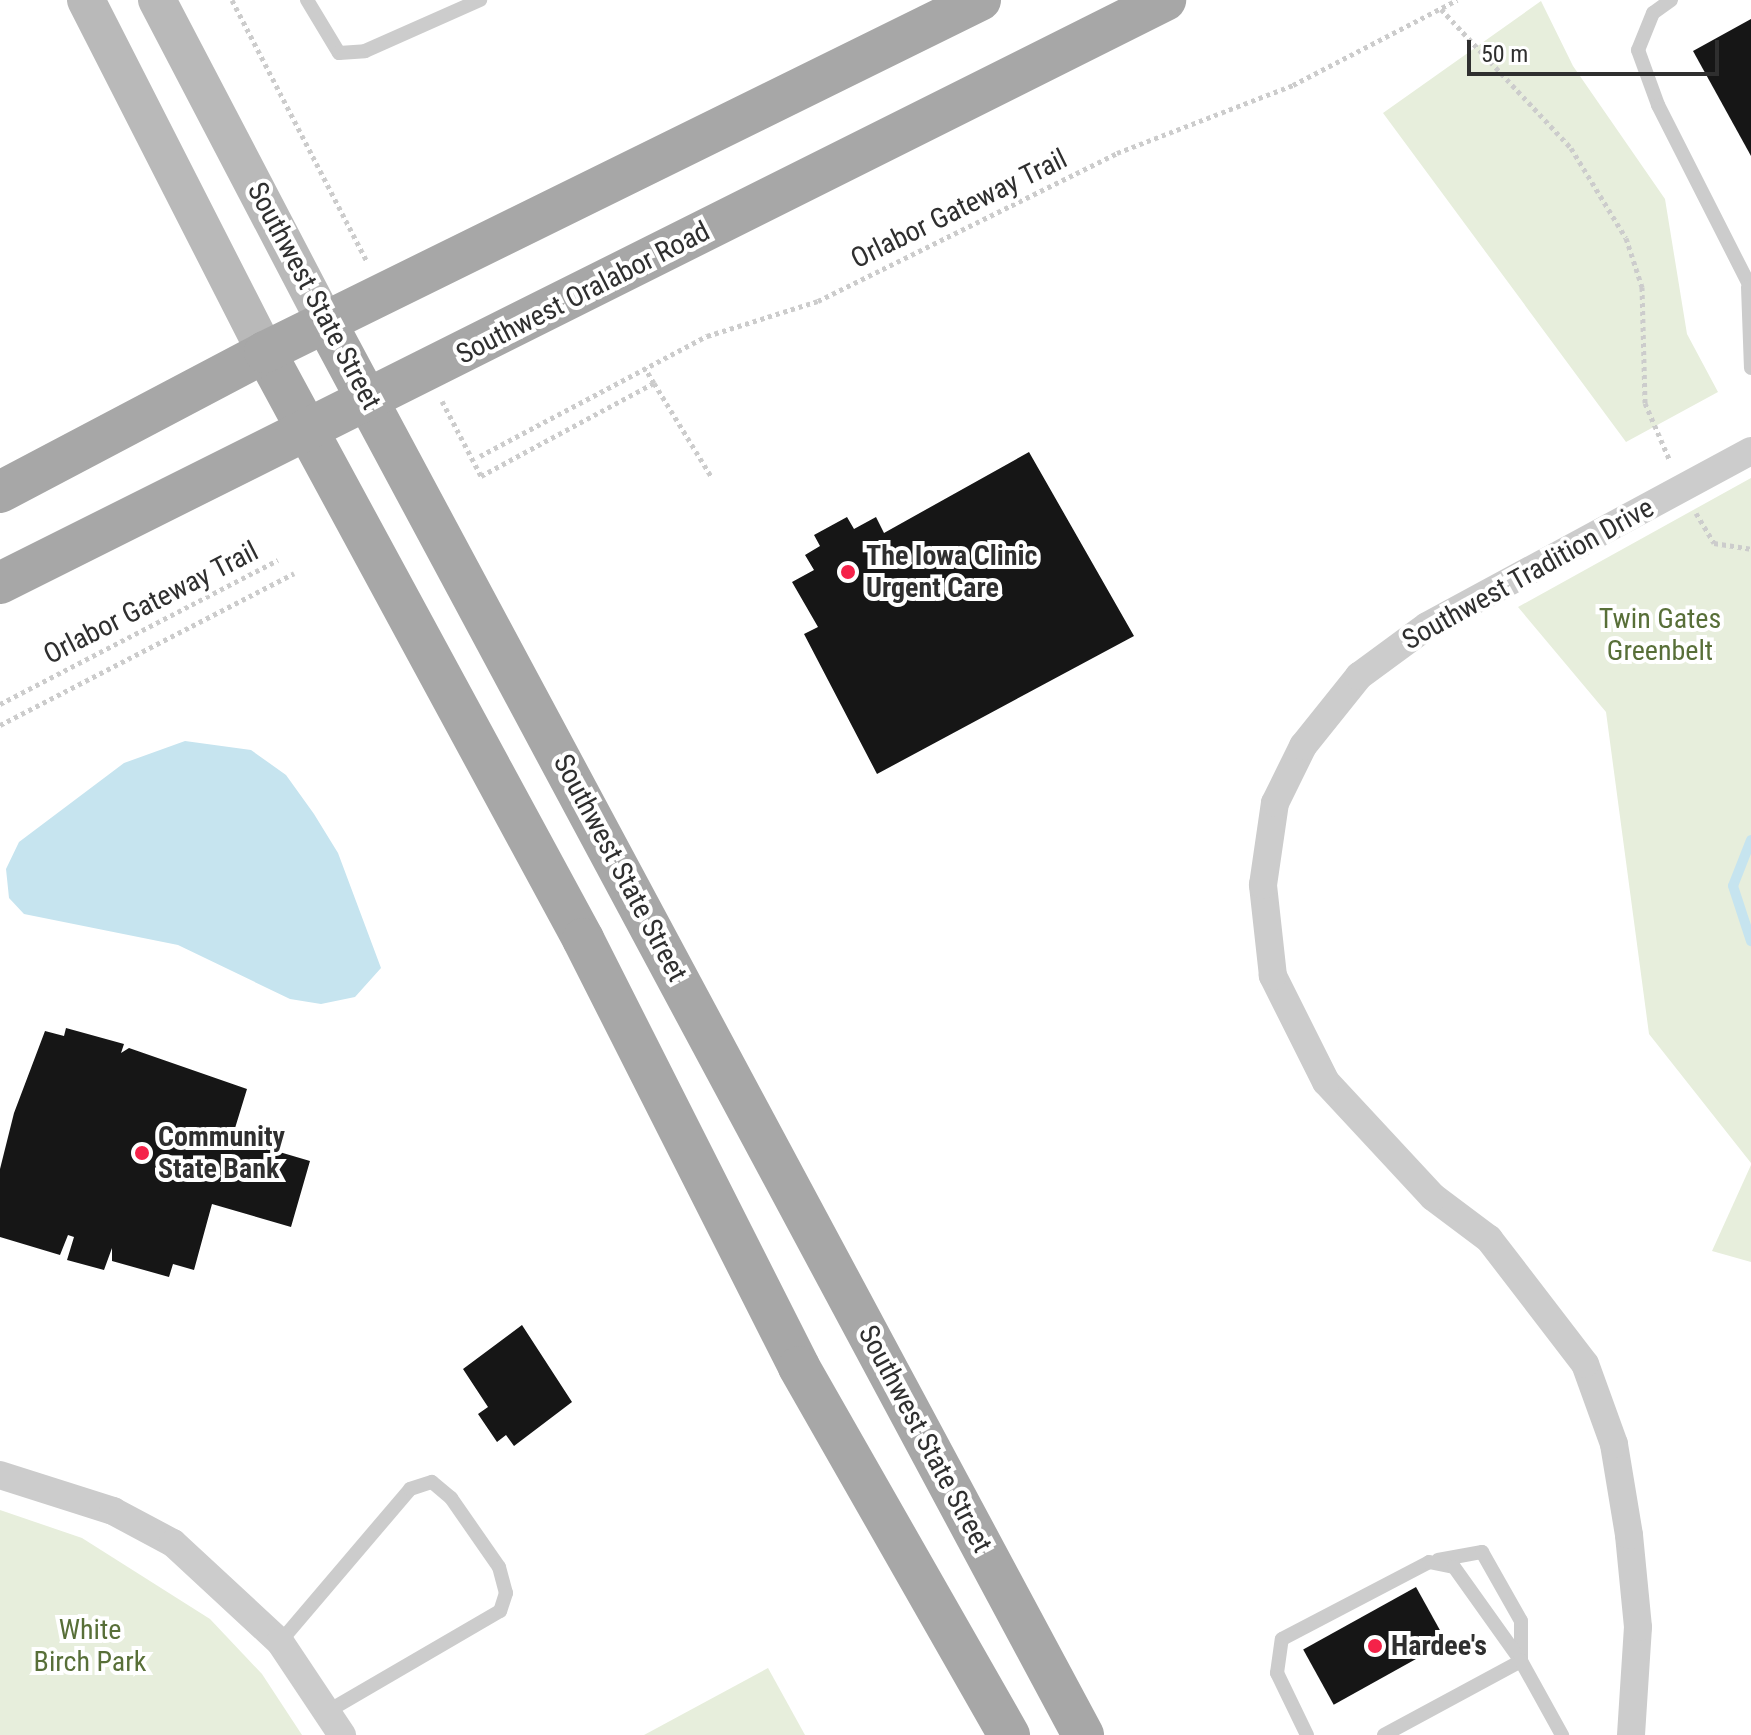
<!DOCTYPE html>
<html>
<head>
<meta charset="utf-8">
<style>
  body { margin:0 }
  #map { position:relative; width:1751px; height:1735px; overflow:hidden; background:#fff; font-family:"Roboto Condensed",sans-serif }
  div>[style] { position:absolute }
  [style*='--x'] { left:calc(var(--x)*1px); top:calc(var(--y)*1px); width:calc(var(--w)*1px); rotate:calc(var(--a)*1deg) }
  .green>* { inset:0; background:#e7eedc }
  .water>* { inset:0; background:#c6e4ef }
  .stream>* { height:10px; margin:-5px; padding:0 5px; transform-origin:5px; border-radius:5px; background:#c6e4ef }
  .building>* { inset:0; background:#161616; transform-origin:0 0 }
  .path>* { height:5px; margin-top:-2.5px; transform-origin:0; background:repeating-linear-gradient(90deg,#ccc 0 4px,transparent 0 8px) }
  .lane>* { height:14px; margin:-7px; padding:0 7px; transform-origin:7px; border-radius:7px; background:#ccc }
  .street>* { height:28px; margin:-14px; padding:0 14px; transform-origin:14px; border-radius:14px; background:#ccc }
  .secondary>* { height:38px; margin:-19px; padding:0 19px; transform-origin:19px; border-radius:19px; background:#b9b9b9 }
  .primary>* { height:42px; margin:-21px; padding:0 21px; transform-origin:21px; border-radius:21px; background:#a7a7a7 }
  .dots>* { width:22px; height:22px; translate:-50% -50%; box-sizing:border-box; border:4px solid #fff; border-radius:50% }
  span { translate:-50% -50%; white-space:nowrap; text-align:center; line-height:1.15; -webkit-text-stroke:8px #fff; paint-order:stroke }
  .street-label { font-size:28px; color:#2f2f2f }
  .poi-label { font-size:28px; color:#2f2f2f; font-weight:700 }
  .left { translate:0 -50%; text-align:left }
  .park-label { font-size:28px; color:#586f38 }
  .scale { position:absolute; left:1467px; top:40px; width:252px; height:36px; box-sizing:border-box; border:4px solid #2f2f2f; border-top:0; padding-left:10px; font-size:24px; line-height:28px; white-space:nowrap; color:#2f2f2f; -webkit-text-stroke:6px #fff; paint-order:stroke }
</style>
</head>
<body>
<div id="map">
  <div class="green">
    <div style="clip-path:polygon(1541px 1px,1573px 66px,1665px 199px,1687px 334px,1718px 392px,1626px 442px,1383px 113px)"></div>
    <div style="clip-path:polygon(1751px 478px,1751px 1163px,1649px 1034px,1606px 712px,1518px 607px)"></div>
    <div style="clip-path:polygon(1751px 1165px,1751px 1262px,1712px 1251px)"></div>
    <div style="clip-path:polygon(0 1510px,82px 1538px,210px 1619px,262px 1674px,302px 1735px,0 1735px)"></div>
    <div style="clip-path:polygon(768px 1668px,805px 1735px,644px 1735px)"></div>
  </div>
  <div class="water">
    <div style="clip-path:polygon(185px 741px,251px 750px,286px 775px,314px 814px,338px 853px,381px 968px,355px 997px,321px 1004px,290px 999px,178px 945px,24px 914px,9px 898px,6px 869px,19px 842px,124px 763px)"></div>
  </div>
  <div class="stream">
    <div style="--x:1751;--y:840;--w:49;--a:111.4"></div>
    <div style="--x:1733;--y:886;--w:58;--a:71.9"></div>
  </div>
  <div class="building">
    <div style="clip-path:polygon(1751px 19px,1751px 156px,1693px 51px)"></div>
    <div style="clip-path:polygon(1029px 452px,1134px 636px,877px 774px,804px 634px,818px 627px,792px 582px,814px 570px,805px 555px,820px 546px,814px 535px,847px 517px,854px 529px,876px 517px,884px 533px)"></div>
    <div style="clip-path:polygon(66px 1028px,124px 1044px,121px 1053px,129px 1048px,247px 1089px,232px 1138px,310px 1161px,291px 1227px,212px 1204px,194px 1270px,173px 1264px,169px 1277px,112px 1261px,112px 1248px,104px 1270px,67px 1260px,74px 1237px,68px 1235px,60px 1255px,0 1237px,0 1169px,14px 1113px,45px 1031px,64px 1036px)"></div>
    <div style="clip-path:polygon(522px 1325px,572px 1402px,514px 1446px,506px 1435px,497px 1442px,478px 1414px,488px 1407px,463px 1369px)"></div>
    <div style="left:1416px;top:1587px;width:63px;height:129px;rotate:61deg"></div>
  </div>
  <div class="path">
    <div style="--x:232;--y:0;--w:295;--a:62.7"></div>
    <div style="--x:1441;--y:9;--w:190;--a:46.9"></div>
    <div style="--x:1571;--y:148;--w:105;--a:58.6"></div>
    <div style="--x:1626;--y:238;--w:52;--a:71.9"></div>
    <div style="--x:1642;--y:287;--w:116;--a:88.5"></div>
    <div style="--x:1645;--y:403;--w:63;--a:66.7"></div>
    <div style="--x:654;--y:383;--w:109;--a:58.5"></div>
    <div style="--x:442;--y:401;--w:85;--a:62.5"></div>
    <div style="--x:481;--y:476;--w:196;--a:-28.3"></div>
    <div style="--x:654;--y:383;--w:17;--a:-121"></div>
    <div style="--x:480;--y:456;--w:257;--a:-27.9"></div>
    <div style="--x:707;--y:336;--w:116;--a:-17.5"></div>
    <div style="--x:818;--y:301;--w:334;--a:-26.3"></div>
    <div style="--x:1117;--y:153;--w:189;--a:-21.1"></div>
    <div style="--x:1293;--y:85;--w:185;--a:-27.4"></div>
    <div style="--x:1696;--y:513;--w:35;--a:59"></div>
    <div style="--x:1714;--y:543;--w:37;--a:9"></div>
    <div style="--x:0;--y:704;--w:313;--a:-27.4"></div>
    <div style="--x:0;--y:725;--w:331;--a:-27.3"></div>
  </div>
  <div class="lane">
    <div style="--x:307;--y:0;--w:62;--a:58.9"></div>
    <div style="--x:339;--y:53;--w:26;--a:-4"></div>
    <div style="--x:365;--y:51;--w:126;--a:-23.9"></div>
    <div style="--x:1671;--y:0;--w:22;--a:144"></div>
    <div style="--x:1653;--y:13;--w:40;--a:112"></div>
    <div style="--x:1638;--y:50;--w:59;--a:70"></div>
    <div style="--x:1658;--y:105;--w:205;--a:63.1"></div>
    <div style="--x:1748;--y:287;--w:81;--a:87.9"></div>
    <div style="--x:1438;--y:1560;--w:45;--a:-10.3"></div>
    <div style="--x:1482;--y:1552;--w:79;--a:60.5"></div>
    <div style="--x:1521;--y:1621;--w:40;--a:90"></div>
    <div style="--x:280;--y:1642;--w:201;--a:-49.6"></div>
    <div style="--x:410;--y:1489;--w:23;--a:-18"></div>
    <div style="--x:432;--y:1482;--w:25;--a:40"></div>
    <div style="--x:451;--y:1498;--w:84;--a:55.2"></div>
    <div style="--x:499;--y:1567;--w:27;--a:75"></div>
    <div style="--x:506;--y:1593;--w:19;--a:108"></div>
    <div style="--x:500;--y:1611;--w:197;--a:149.8"></div>
    <div style="--x:1307;--y:1735;--w:69;--a:-115.8"></div>
    <div style="--x:1277;--y:1673;--w:34;--a:-82"></div>
    <div style="--x:1282;--y:1639;--w:166;--a:-27.6"></div>
    <div style="--x:1429;--y:1562;--w:25;--a:11"></div>
    <div style="--x:1454;--y:1567;--w:115;--a:54.5"></div>
    <div style="--x:1384;--y:1735;--w:156;--a:-28.4"></div>
    <div style="--x:1521;--y:1661;--w:85;--a:61"></div>
  </div>
  <div class="street">
    <div style="--x:0;--y:1475;--w:119;--a:17.7"></div>
    <div style="--x:113;--y:1511;--w:68;--a:28.1"></div>
    <div style="--x:173;--y:1543;--w:146;--a:42.8"></div>
    <div style="--x:280;--y:1642;--w:112;--a:56.3"></div>
    <div style="--x:1631;--y:1735;--w:108;--a:-86.3"></div>
    <div style="--x:1638;--y:1627;--w:92;--a:-95.6"></div>
    <div style="--x:1629;--y:1535;--w:92;--a:-99.4"></div>
    <div style="--x:1614;--y:1444;--w:85;--a:-109.9"></div>
    <div style="--x:1585;--y:1364;--w:158;--a:-127.5"></div>
    <div style="--x:1489;--y:1239;--w:70;--a:-143.1"></div>
    <div style="--x:1433;--y:1197;--w:157;--a:-132.9"></div>
    <div style="--x:1326;--y:1082;--w:119;--a:-116.6"></div>
    <div style="--x:1273;--y:976;--w:92;--a:-96.3"></div>
    <div style="--x:1263;--y:885;--w:83;--a:-81.7"></div>
    <div style="--x:1275;--y:803;--w:64;--a:-63.8"></div>
    <div style="--x:1303;--y:746;--w:90;--a:-51.3"></div>
    <div style="--x:1359;--y:676;--w:84;--a:-36.3"></div>
    <div style="--x:1427;--y:626;--w:368;--a:-28.4"></div>
  </div>
  <div class="secondary">
    <div style="--x:86;--y:0;--w:395;--a:63"></div>
    <div style="--x:157;--y:0;--w:365;--a:62.4"></div>
  </div>
  <div class="primary">
    <div style="--x:326;--y:323;--w:1602;--a:61.8"></div>
    <div style="--x:265;--y:352;--w:668;--a:61.55"></div>
    <div style="--x:583;--y:939;--w:479;--a:63.2"></div>
    <div style="--x:799;--y:1367;--w:424;--a:60.3"></div>
    <div style="--x:0;--y:492;--w:300;--a:-27.8"></div>
    <div style="--x:265;--y:352;--w:797;--a:-26.21"></div>
    <div style="--x:0;--y:583;--w:1303;--a:-26.58"></div>
  </div>
  <div class="dots">
    <div style="left:848px;top:572px;background:#f52249"></div>
    <div style="left:142px;top:1153px;background:#f52249"></div>
    <div style="left:1375px;top:1646px;background:#f52249"></div>
  </div>
  <div class="street-label">
    <span style="left:959px;top:209px;rotate:-26deg">Orlabor Gateway Trail</span>
    <span style="left:583px;top:293px;rotate:-27deg">Southwest Oralabor Road</span>
    <span style="left:314px;top:296px;rotate:62deg">Southwest State Street</span>
    <span style="left:1528px;top:574px;rotate:-29deg">Southwest Tradition Drive</span>
    <span style="left:151px;top:603px;rotate:-27deg">Orlabor Gateway Trail</span>
    <span style="left:620px;top:868px;rotate:62deg">Southwest State Street</span>
    <span style="left:925px;top:1439px;rotate:62deg">Southwest State Street</span>
  </div>
  <div class="poi-label">
    <span class="left" style="left:866px;top:572px">The Iowa Clinic<br>Urgent Care</span>
    <span class="left" style="left:158px;top:1153px">Community<br>State Bank</span>
    <span class="left" style="left:1391px;top:1646px">Hardee's</span>
  </div>
  <div class="park-label">
    <span style="left:1660px;top:635px">Twin Gates<br>Greenbelt</span>
    <span style="left:90px;top:1646px">White<br>Birch Park</span>
  </div>
  <div class="scale">50 m</div>
</div>
</body>
</html>
